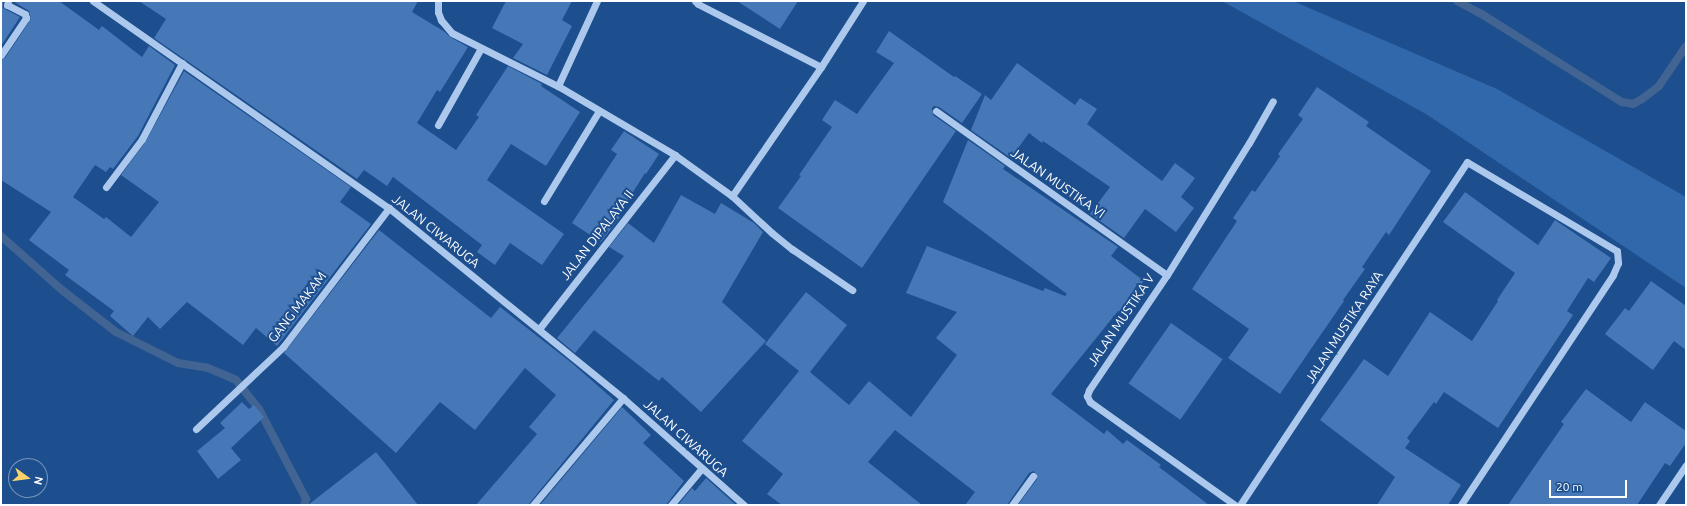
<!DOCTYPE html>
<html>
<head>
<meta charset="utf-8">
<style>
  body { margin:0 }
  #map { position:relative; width:1687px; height:506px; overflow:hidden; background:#1d4e8e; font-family:Ubuntu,sans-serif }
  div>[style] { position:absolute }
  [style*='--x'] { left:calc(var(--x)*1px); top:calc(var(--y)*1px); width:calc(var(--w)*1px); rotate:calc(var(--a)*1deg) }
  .green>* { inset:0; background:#3168ac }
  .stream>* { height:8px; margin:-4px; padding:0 4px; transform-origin:4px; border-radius:4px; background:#426493 }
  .building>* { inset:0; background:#4677b6; transform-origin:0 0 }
  .minor>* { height:7px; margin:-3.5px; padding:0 3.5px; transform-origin:3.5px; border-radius:3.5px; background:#acc9ed }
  span { translate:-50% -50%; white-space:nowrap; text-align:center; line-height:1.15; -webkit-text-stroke:4px #1d4e8e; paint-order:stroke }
  .street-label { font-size:13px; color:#fff }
  .frame { position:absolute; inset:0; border:2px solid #fff; pointer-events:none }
  .north { position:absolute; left:8px; top:458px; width:40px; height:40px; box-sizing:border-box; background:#1d4e8e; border:1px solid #7795bb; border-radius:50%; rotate:104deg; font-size:11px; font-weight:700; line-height:16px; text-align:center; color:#fff }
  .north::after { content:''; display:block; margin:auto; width:14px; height:18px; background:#fcd36a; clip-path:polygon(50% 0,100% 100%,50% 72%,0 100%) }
  .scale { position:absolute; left:1549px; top:480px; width:78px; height:18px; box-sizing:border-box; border:2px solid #fff; border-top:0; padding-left:5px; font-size:12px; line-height:14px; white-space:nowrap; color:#fff; -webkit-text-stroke:3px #1d4e8e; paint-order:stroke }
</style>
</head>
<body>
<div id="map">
  <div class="green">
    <div style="clip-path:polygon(1222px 1px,1293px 1px,1497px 89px,1686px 197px,1686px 288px,1426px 114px)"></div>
  </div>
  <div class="stream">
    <div style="--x:1457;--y:1;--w:26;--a:28"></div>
    <div style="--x:1480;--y:13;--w:168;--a:32.1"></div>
    <div style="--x:1622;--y:102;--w:11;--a:10"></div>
    <div style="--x:1633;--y:104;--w:10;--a:-29"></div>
    <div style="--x:1642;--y:99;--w:21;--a:-37"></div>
    <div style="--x:1659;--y:86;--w:48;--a:-56"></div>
    <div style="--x:1;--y:236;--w:81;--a:41.5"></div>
    <div style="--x:62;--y:290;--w:68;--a:37.9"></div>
    <div style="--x:116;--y:332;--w:69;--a:26.6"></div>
    <div style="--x:178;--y:363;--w:30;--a:9"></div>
    <div style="--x:208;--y:368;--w:30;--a:23"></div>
    <div style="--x:236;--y:380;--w:37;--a:52"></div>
    <div style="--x:259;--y:409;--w:102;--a:62.4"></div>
    <div style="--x:306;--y:499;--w:6;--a:108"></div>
  </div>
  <div class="building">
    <div style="clip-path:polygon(1px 1px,3px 1px,3px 8px,20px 17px,1px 46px)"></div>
    <div style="clip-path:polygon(13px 1px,59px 1px,99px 30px,102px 26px,142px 57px,149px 46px,175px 65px,138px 136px,113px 169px,110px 167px,106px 172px,95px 165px,73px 197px,104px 219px,106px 217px,131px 237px,159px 202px,121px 175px,146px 141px,184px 71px,351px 187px,340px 202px,371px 224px,277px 346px,256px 328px,243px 345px,187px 302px,160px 329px,148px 317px,133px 336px,110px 316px,114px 311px,65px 275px,69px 270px,29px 240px,51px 212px,1px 180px,1px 60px,5px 58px,31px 19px,29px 11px)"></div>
    <div style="clip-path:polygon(139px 1px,418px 1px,412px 12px,445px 32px,450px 37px,468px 47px,440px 92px,437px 90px,417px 123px,456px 150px,479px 117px,476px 115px,508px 66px,542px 84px,541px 86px,580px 112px,546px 166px,511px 144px,487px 180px,564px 234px,542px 265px,510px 243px,495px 265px,477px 252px,482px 245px,393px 177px,387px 186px,364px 170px,357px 179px,154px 38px,166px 19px)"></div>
    <div style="clip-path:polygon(506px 1px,572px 1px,562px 20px,572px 26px,547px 75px,513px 58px,523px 44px,492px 28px)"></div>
    <div style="clip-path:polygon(737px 1px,798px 1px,780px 29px)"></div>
    <div style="clip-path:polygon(889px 31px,954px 77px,955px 76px,982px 94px,962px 123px,939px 107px,934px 106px,932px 108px,933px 115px,956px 131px,862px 268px,778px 208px,801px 176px,799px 175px,832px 127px,822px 120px,835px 100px,857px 114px,894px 63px,876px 52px)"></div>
    <div style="clip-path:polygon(1017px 63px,1075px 105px,1080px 98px,1097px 109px,1087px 124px,1162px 181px,1175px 163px,1195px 178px,1181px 197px,1194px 208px,1176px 232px,1145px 209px,1124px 238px,1090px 214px,1110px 187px,1043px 141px,1042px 143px,1029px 133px,1011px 158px,971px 130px,985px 95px,991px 100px)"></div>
    <div style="clip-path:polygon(1317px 87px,1369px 122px,1366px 126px,1431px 171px,1389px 235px,1386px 232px,1362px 267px,1365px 269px,1343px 300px,1344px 301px,1280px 394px,1228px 358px,1249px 329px,1192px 289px,1237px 221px,1233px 218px,1252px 190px,1255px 192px,1280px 156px,1278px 154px,1303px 119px,1298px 115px)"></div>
    <div style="clip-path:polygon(624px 131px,659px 154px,646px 174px,645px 173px,618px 216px,620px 217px,601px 242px,572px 223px,617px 154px,611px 150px)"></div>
    <div style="clip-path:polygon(968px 140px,1005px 166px,1003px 169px,1118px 247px,1111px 256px,1144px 281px,1120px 312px,1118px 311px,1051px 394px,1104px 434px,1107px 430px,1123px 444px,1127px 440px,1161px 465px,1159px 467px,1209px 505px,1018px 505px,1037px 479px,1037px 474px,1033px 471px,1029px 473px,1007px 505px,965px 505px,975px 492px,895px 430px,868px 462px,922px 505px,782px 505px,767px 494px,783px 474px,742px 441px,799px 371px,765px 344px,806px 292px,847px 325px,810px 372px,849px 405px,869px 381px,911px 417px,957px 355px,936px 338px,957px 312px,906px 293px,927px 246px,1043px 291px,1045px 288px,1065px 296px,1067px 294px,943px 202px)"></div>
    <div style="clip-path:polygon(1465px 192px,1538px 245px,1555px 220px,1611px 258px,1594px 282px,1588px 278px,1567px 311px,1573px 315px,1498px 428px,1444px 392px,1436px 404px,1434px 402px,1407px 438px,1410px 441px,1405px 448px,1461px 485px,1448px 505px,1377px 505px,1395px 477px,1320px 420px,1364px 359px,1388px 376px,1430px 312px,1472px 341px,1498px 301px,1497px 300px,1515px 273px,1443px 222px)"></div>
    <div style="clip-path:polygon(681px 195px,715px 214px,721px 203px,754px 223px,763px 232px,722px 302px,766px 341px,701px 412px,662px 377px,659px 381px,594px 330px,575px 353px,557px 338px,624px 256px,609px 247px,628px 223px,654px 243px)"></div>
    <div style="clip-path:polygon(379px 230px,491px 318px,500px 307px,573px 364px,614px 400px,528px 505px,476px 505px,537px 434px,529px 427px,556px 395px,525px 368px,475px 430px,440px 402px,396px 453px,284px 353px)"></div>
    <div style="clip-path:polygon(1651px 281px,1686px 306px,1686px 350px,1674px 341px,1653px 370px,1605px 334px,1625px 308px,1629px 311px)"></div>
    <div style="left:1171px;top:323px;width:63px;height:74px;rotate:35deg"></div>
    <div style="clip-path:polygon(1586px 389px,1631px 422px,1645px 402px,1686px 431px,1686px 443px,1670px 466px,1665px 463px,1637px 505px,1508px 505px,1564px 424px,1561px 422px)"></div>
    <div style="clip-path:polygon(242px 402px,249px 409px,254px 405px,264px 417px,231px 448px,241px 460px,218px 479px,197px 451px,225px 428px,220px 423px)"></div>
    <div style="clip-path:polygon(622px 407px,651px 435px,643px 443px,684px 481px,666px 505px,540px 505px)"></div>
    <div style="clip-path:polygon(376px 452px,418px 505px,308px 505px)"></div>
    <div style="clip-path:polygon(706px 478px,736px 505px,678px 505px,692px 488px,695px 491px)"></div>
  </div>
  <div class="minor">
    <div style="--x:93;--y:1;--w:361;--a:35"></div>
    <div style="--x:389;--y:208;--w:301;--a:39.1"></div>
    <div style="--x:623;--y:398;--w:162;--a:41.5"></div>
    <div style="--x:438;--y:1;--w:11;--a:90"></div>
    <div style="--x:438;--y:12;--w:9;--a:69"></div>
    <div style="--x:441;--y:20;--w:17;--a:50"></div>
    <div style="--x:452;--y:33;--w:119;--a:26.6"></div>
    <div style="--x:558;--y:86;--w:136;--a:30.5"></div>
    <div style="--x:675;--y:155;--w:70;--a:35.7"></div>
    <div style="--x:732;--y:196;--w:54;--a:42.8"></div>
    <div style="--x:772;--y:233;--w:26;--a:39"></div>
    <div style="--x:792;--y:249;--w:73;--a:34.3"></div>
    <div style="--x:695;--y:1;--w:4;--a:45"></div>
    <div style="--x:698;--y:4;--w:138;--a:27.1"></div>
    <div style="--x:1;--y:55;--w:45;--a:-56"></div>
    <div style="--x:26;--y:18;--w:4;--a:-104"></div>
    <div style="--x:25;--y:14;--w:20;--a:-153"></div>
    <div style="--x:7;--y:5;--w:4;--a:-76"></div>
    <div style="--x:558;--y:86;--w:94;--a:-65.4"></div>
    <div style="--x:936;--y:111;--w:283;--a:35.4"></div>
    <div style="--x:438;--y:125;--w:88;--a:-60.8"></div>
    <div style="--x:106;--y:187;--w:60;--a:-53.1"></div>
    <div style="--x:142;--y:139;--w:86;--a:-62.2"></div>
    <div style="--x:732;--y:196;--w:157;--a:-55.4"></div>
    <div style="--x:821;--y:67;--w:78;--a:-57.5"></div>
    <div style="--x:544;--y:201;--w:105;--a:-58.6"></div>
    <div style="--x:539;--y:329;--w:221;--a:-52"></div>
    <div style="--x:196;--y:429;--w:120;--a:-43.3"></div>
    <div style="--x:283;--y:347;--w:175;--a:-52.7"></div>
    <div style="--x:533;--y:505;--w:140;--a:-49.9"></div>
    <div style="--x:671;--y:505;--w:48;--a:-50"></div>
    <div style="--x:1012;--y:505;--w:36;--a:-54"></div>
    <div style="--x:1235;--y:505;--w:178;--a:-144.6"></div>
    <div style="--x:1090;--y:402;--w:7;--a:-117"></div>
    <div style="--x:1087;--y:396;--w:6;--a:-72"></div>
    <div style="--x:1089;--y:390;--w:139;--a:-55.9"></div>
    <div style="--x:1167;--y:275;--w:155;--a:-58.2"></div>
    <div style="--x:1249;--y:143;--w:48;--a:-60.3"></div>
    <div style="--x:1240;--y:505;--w:411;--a:-56.5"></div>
    <div style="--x:1467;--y:162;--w:174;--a:30.7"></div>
    <div style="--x:1617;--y:251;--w:12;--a:85"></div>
    <div style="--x:1618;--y:263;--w:13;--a:113"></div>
    <div style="--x:1613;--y:275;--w:276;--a:123.5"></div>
    <div style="--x:1659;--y:505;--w:48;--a:-56"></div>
  </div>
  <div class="street-label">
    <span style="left:1058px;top:183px;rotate:35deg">JALAN MUSTIKA VI</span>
    <span style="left:436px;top:231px;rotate:39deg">JALAN CIWARUGA</span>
    <span style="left:597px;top:235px;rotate:-52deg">JALAN DIPALAYA II</span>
    <span style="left:297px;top:307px;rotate:-52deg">GANG MAKAM</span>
    <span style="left:1121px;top:320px;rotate:-56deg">JALAN MUSTIKA V</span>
    <span style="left:1344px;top:327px;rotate:-57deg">JALAN MUSTIKA RAYA</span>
    <span style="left:686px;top:438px;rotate:42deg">JALAN CIWARUGA</span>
  </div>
  <div class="frame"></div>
  <div class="north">N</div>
  <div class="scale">20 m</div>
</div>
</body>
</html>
